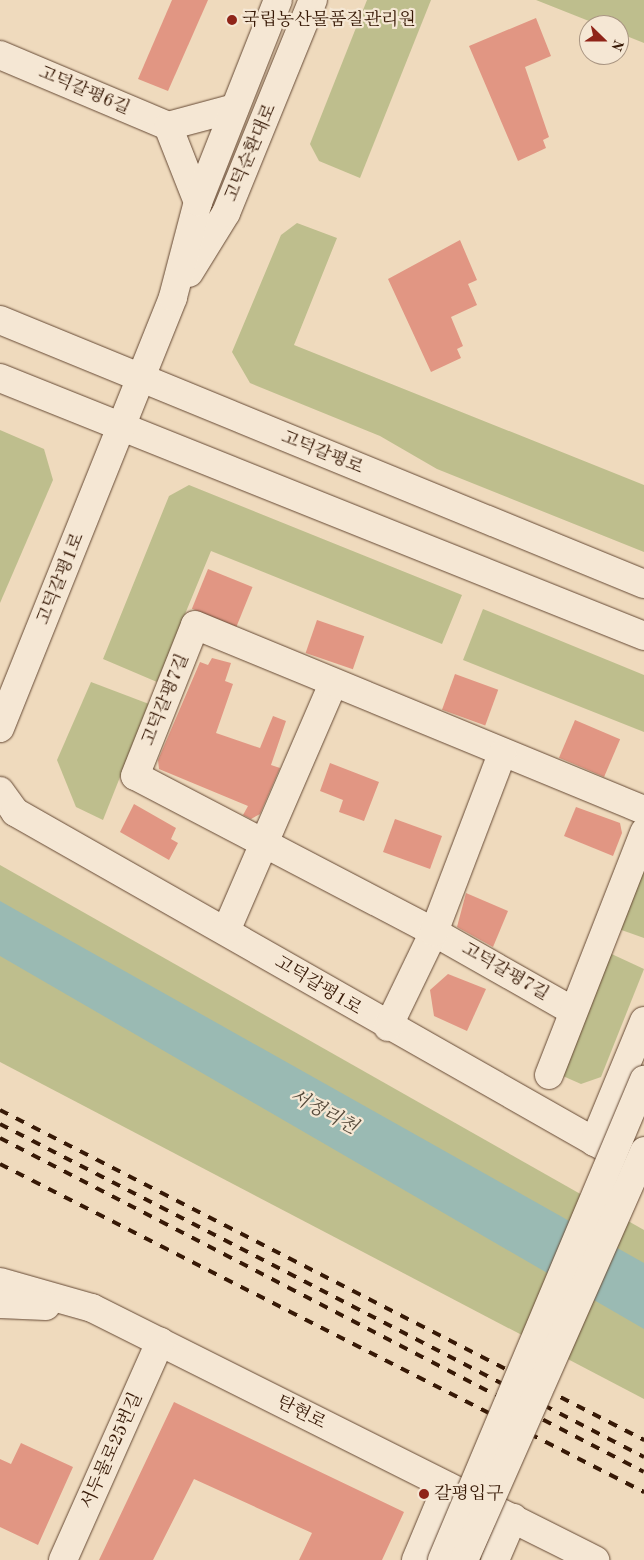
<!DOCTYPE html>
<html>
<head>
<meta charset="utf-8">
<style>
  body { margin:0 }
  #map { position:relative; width:644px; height:1560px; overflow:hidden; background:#efdabd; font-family:"Old Standard TT","Noto Serif KR",serif }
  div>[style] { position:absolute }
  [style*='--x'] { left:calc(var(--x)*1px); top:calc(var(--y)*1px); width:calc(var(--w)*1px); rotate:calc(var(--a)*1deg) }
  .green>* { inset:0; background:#bebe8d }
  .water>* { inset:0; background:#9abab3 }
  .building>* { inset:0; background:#e19683; transform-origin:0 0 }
  .roads { filter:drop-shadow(0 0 1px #654934) drop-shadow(0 0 1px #654934) }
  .minor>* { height:28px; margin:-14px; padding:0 14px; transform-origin:14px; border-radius:14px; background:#f5e7d4 }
  .rail>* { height:4px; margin-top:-2px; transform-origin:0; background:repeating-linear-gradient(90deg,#371906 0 9px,transparent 0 18px) }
  .bridges { filter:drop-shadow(0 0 1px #654934) drop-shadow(0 0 1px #654934) }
  .minor-bridge>* { height:28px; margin:-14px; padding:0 14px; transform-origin:14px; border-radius:14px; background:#f5e7d4 }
  .dots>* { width:14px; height:14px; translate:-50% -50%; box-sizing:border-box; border:2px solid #f5e7d4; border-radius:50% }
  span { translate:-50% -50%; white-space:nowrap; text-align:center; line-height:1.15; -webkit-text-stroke:4.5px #f5e7d4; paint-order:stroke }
  .poi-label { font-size:18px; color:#371906 }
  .left { translate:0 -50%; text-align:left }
  .street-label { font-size:18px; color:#371906 }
  .water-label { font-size:19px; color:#55493a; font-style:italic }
  .north { position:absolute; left:579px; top:15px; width:50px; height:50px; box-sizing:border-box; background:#f5e7d4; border:1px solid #a99582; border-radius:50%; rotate:112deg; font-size:14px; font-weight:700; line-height:20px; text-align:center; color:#371906 }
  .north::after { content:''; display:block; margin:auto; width:18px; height:22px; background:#8f2418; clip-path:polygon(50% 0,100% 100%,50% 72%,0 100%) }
</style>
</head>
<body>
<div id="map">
  <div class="green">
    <div style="clip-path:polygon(367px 0,431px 0,360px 178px,319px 161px,310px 144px)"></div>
    <div style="clip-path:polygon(536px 0,644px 0,644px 43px,619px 33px,619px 25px,599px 25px)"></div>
    <div style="clip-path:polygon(297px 223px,337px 238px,294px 345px,644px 485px,644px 552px,437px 469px,380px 436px,250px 383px,232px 352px,281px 235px)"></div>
    <div style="clip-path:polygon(0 430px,44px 449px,53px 480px,0 603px)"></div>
    <div style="clip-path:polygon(189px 485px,462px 595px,442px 644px,211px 551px,157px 682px,103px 659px,169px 496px)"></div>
    <div style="clip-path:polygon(483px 609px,644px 675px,644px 732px,463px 660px)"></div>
    <div style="clip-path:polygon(91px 682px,149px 704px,103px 820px,76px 807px,57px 760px)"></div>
    <div style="clip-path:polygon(644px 847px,644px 938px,613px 927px)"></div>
    <div style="clip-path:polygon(0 865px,644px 1230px,644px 1399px,0 1062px)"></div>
    <div style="clip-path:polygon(603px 950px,644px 969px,601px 1077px,581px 1084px,556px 1073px)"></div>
  </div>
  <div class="water">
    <div style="clip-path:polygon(0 901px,644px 1263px,644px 1329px,0 956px)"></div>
  </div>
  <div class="building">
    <div style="clip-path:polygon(172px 0,208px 0,168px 91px,138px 79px)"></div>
    <div style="clip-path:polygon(536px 18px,551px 56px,525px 67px,549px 137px,543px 140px,546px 148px,518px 161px,469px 46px)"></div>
    <div style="clip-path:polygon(460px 240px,477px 280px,468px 284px,477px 305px,451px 317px,463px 346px,457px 349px,461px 358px,431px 372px,388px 279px)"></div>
    <div style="left:208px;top:569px;width:48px;height:43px;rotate:22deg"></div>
    <div style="left:317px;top:620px;width:50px;height:35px;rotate:19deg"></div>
    <div style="clip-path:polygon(212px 658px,231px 663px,225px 681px,233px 684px,216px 733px,260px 748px,273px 716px,286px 721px,271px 765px,280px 768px,260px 814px,251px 819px,243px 815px,248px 806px,159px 769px,158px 760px,200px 662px,208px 665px)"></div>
    <div style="left:455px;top:674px;width:46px;height:38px;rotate:20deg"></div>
    <div style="left:575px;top:720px;width:49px;height:41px;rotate:23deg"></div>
    <div style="clip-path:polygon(330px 763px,379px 782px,364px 821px,339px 812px,343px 800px,320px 791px)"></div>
    <div style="clip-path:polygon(134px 804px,176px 828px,171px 839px,178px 843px,169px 860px,120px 832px)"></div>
    <div style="clip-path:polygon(576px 807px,620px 823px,622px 833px,613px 856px,564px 836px)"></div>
    <div style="left:395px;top:819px;width:50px;height:35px;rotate:20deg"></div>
    <div style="clip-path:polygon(466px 893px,508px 911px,493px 947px,457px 927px)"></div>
    <div style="clip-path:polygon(448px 974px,486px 989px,467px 1031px,434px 1016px,430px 990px)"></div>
    <div style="clip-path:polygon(174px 1402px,404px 1512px,382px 1560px,299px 1560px,312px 1533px,194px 1479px,153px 1560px,99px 1560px)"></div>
    <div style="clip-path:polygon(21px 1443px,73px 1467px,38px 1545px,0 1527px,0 1459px,11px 1464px)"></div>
  </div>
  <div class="roads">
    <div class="minor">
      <div style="--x:0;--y:55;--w:182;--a:22.9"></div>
      <div style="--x:168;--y:126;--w:82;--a:68.5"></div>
      <div style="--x:168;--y:126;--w:69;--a:-15"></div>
      <div style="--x:189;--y:273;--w:70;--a:-58.3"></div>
      <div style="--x:226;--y:213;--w:230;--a:-67.8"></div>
      <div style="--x:0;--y:320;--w:696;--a:22.29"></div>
      <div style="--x:0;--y:378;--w:694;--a:21.83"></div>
      <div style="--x:0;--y:728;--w:464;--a:-68.1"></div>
      <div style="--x:173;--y:297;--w:98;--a:-75.3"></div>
      <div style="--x:198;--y:202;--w:217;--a:-68.4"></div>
      <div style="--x:0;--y:791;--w:26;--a:54"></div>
      <div style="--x:15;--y:812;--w:712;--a:29.63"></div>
      <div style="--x:226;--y:931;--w:269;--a:-66.6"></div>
      <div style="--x:573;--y:1011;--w:160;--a:-150.4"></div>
      <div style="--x:434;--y:932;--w:337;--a:-152.4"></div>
      <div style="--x:135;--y:776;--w:162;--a:-68.3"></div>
      <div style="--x:195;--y:625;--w:486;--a:22.4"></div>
      <div style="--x:388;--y:1027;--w:106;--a:-64.2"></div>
      <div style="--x:434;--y:932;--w:191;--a:-69.1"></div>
      <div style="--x:549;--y:1075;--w:261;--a:-68.6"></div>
      <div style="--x:594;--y:1142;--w:131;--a:-67.5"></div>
      <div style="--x:0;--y:1282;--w:96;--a:15.8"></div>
      <div style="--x:92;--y:1308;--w:563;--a:26.61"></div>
      <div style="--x:0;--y:1304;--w:46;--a:2.5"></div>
      <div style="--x:63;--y:1560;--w:239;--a:-66"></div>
      <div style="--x:416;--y:1560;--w:80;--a:-67.3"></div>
      <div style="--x:495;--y:1560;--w:46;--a:-66.8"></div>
    </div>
  </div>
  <div class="rail">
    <div style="--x:0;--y:1110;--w:724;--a:27.13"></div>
    <div style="--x:0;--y:1124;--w:725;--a:27.34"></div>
    <div style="--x:0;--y:1138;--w:725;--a:27.41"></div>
    <div style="--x:0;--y:1164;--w:723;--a:26.99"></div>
  </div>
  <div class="bridges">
    <div class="minor-bridge">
      <div style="--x:442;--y:1560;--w:521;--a:-67.18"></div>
      <div style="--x:464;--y:1560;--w:447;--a:-66.2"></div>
    </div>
  </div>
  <div class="dots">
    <div style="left:232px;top:20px;background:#8f2418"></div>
    <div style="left:424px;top:1494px;background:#8f2418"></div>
  </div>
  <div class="poi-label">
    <span class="left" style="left:242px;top:20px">국립농산물품질관리원</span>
    <span class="left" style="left:434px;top:1494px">갈평입구</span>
  </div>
  <div class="street-label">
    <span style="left:84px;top:91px;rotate:23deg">고덕갈평6길</span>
    <span style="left:251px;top:153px;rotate:-67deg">고덕순환대로</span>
    <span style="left:322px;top:453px;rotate:22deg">고덕갈평로</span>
    <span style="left:61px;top:579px;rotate:-68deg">고덕갈평1로</span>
    <span style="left:166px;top:700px;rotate:-68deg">고덕갈평7길</span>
    <span style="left:505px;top:972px;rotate:30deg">고덕갈평7길</span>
    <span style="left:318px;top:986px;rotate:31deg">고덕갈평1로</span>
    <span style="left:301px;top:1413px;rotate:27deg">탄현로</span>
    <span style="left:112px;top:1451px;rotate:-66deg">서두물로25번길</span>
  </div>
  <div class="water-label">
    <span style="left:323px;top:1113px;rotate:28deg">서정리천</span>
  </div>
  <div class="north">N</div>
</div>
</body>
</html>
